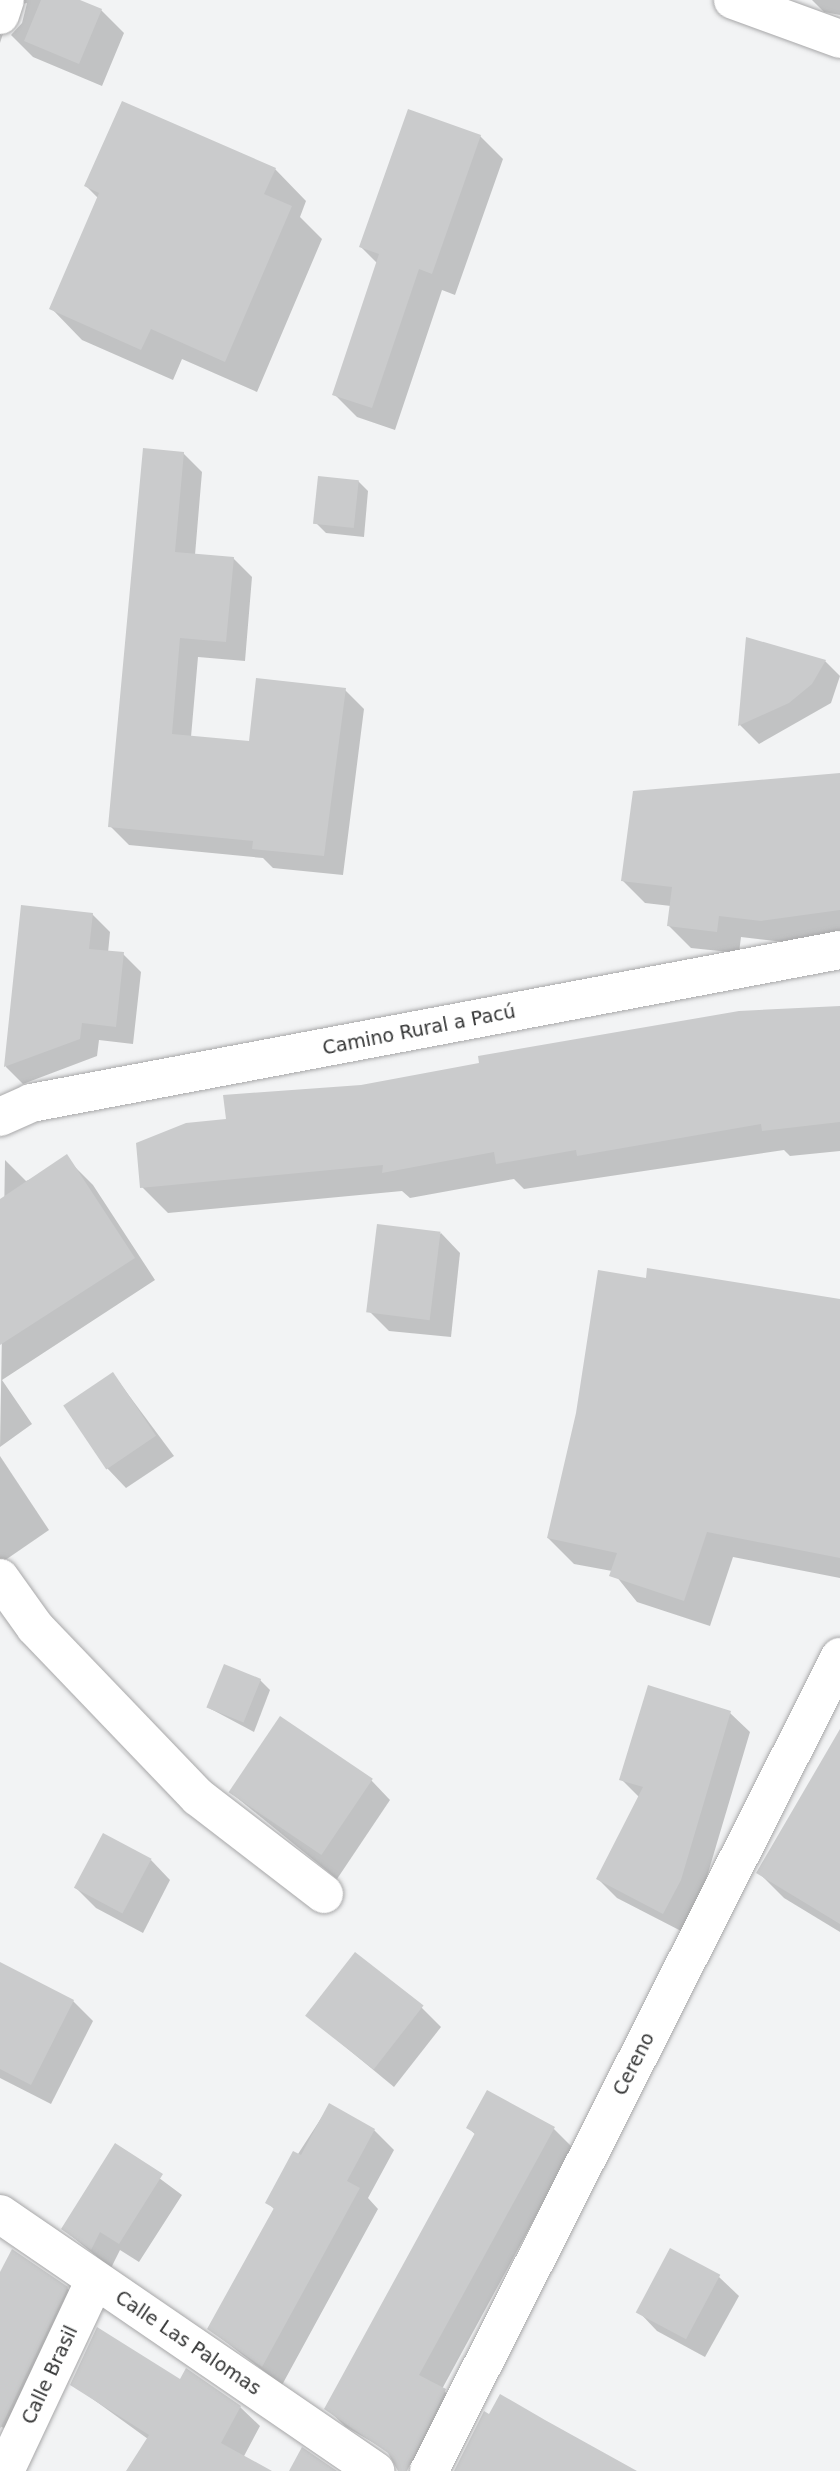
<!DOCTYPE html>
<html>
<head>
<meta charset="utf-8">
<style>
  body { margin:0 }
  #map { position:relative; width:840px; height:2471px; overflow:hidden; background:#f2f3f4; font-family:"DejaVu Sans",sans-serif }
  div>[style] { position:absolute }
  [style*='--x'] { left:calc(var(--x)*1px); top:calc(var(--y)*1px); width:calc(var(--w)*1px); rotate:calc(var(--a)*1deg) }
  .shadow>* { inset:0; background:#0003 }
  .building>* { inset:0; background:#cacbcc; transform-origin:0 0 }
  .roads { filter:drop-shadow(0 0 2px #a7a7a8) drop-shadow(0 0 2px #a7a7a8) }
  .minor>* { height:38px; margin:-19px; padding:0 19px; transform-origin:19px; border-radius:19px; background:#fff }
  .tertiary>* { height:38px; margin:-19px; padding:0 19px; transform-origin:19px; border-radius:19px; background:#fff }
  span { translate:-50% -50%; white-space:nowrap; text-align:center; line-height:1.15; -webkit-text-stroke:7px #fff; paint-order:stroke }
  .street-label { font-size:19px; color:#333434 }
</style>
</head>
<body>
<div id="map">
  <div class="shadow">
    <div style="clip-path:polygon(0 0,75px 0,101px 10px,124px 33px,102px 86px,33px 57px,11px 35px,22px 23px,27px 3px,12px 6px,0 43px)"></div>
    <div style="clip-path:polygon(812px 0,840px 0,840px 15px,824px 12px)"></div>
    <div style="clip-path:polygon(480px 136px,503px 159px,455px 295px,442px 290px,395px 430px,357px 417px,334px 394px,378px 264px,361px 247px)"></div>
    <div style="clip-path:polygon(275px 169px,306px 201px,300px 217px,322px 239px,257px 392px,182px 359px,173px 380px,82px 340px,51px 308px,98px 198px,86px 186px)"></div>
    <div style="clip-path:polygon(183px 453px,202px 472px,195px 555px,233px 558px,252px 577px,245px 661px,198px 657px,191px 737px,251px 743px,345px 690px,364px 709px,343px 875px,273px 868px,263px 858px,129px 845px,110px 826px)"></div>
    <div style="clip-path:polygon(358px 481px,368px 491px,364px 537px,326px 533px,316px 523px)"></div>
    <div style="clip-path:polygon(747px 639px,825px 661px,840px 676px,831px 703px,759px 744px,740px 725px)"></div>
    <div style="clip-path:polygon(840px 775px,840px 936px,784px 942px,741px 937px,739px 953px,691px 948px,669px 926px,671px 906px,645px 903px,623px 881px)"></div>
    <div style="clip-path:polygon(22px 907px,92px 914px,110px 932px,108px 953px,123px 954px,141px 972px,133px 1044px,99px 1040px,97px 1056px,23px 1084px,6px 1067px)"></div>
    <div style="clip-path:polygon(840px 1008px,840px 1151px,790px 1156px,784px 1150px,524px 1189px,514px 1179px,410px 1198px,402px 1191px,168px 1213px,142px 1187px,228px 1121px,362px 1087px)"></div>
    <div style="clip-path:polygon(5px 1160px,26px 1181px,71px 1163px,93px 1185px,155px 1280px,2px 1380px,32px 1424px,0 1447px)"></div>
    <div style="clip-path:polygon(441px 1233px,460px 1253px,451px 1337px,389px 1331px,369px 1311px)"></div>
    <div style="clip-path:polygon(647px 1280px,840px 1301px,840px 1578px,733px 1557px,710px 1626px,637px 1602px,612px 1571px,574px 1564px,548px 1538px)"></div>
    <div style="clip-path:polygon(113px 1374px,174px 1456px,126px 1488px,107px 1468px)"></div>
    <div style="clip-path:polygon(0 1456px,49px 1530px,1px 1563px,0 1562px)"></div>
    <div style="clip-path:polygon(260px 1680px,270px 1690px,254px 1732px,209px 1708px)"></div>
    <div style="clip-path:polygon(730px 1713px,750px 1732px,700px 1900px,683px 1932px,617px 1898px,598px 1879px,639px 1797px,621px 1779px)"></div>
    <div style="clip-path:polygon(840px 1732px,840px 1932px,784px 1898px,758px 1872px)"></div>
    <div style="clip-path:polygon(371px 1780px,390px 1800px,337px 1879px,230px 1792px)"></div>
    <div style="clip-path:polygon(151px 1860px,170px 1880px,143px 1933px,96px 1908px,76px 1888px)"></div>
    <div style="clip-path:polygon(0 1972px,73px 2001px,93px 2021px,51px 2104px,0 2078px)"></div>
    <div style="clip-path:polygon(421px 2007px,441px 2027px,394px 2087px,308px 2016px)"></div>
    <div style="clip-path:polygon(329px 2106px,374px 2130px,394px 2150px,368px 2198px,378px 2209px,282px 2385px,209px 2329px,275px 2210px,267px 2202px)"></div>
    <div style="clip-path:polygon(468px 2128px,554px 2129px,573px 2148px,442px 2389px,464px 2410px,423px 2471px,346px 2427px,326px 2408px,476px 2135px)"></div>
    <div style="clip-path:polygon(116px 2146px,182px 2195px,139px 2262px,120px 2250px,111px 2268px,63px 2229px)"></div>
    <div style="clip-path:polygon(0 2276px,67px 2288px,85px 2306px,22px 2438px,0 2426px)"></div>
    <div style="clip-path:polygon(719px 2277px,739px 2296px,705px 2357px,657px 2331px,638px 2311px)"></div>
    <div style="clip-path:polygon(181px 2381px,240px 2407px,260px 2426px,243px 2458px,268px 2471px,137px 2471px,148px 2439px,72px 2384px)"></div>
  </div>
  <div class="building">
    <div style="clip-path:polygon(41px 0,80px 0,102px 9px,79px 64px,24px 41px)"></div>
    <div style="clip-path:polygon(122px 101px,276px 168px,264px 194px,292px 206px,225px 362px,151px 329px,141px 350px,49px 309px,99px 193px,84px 186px)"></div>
    <div style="clip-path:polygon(408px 109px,481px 135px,432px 274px,419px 269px,372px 408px,332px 395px,379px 254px,359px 247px)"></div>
    <div style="clip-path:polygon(143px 448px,184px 452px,175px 552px,234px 557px,226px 642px,180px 638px,172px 734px,249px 741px,256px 678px,346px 688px,324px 856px,252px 849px,253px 841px,108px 827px)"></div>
    <div style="left:318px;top:476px;width:41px;height:48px;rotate:6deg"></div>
    <div style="clip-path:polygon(746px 637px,826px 660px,812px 684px,789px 703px,738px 726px)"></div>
    <div style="clip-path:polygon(840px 773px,840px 910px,761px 921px,719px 916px,717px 932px,667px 926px,672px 887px,621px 881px,633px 791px)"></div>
    <div style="clip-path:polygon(21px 905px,93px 913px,89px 949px,124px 952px,116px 1027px,82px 1023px,80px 1039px,4px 1067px)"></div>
    <div style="clip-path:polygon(840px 1006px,840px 1122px,762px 1131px,761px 1124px,577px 1156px,576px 1150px,496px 1164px,494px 1152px,382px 1173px,383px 1165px,140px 1188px,136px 1143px,186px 1123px,226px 1119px,223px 1095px,361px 1085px,479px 1063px,478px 1056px,739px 1011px)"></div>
    <div style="clip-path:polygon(67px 1154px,135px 1258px,0 1345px,0 1199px)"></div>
    <div style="left:377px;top:1224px;width:64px;height:89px;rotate:7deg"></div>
    <div style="clip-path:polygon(647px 1268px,840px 1299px,840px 1558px,707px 1532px,684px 1601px,609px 1576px,617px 1553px,547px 1538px,576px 1413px,598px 1270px,646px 1278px)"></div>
    <div style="left:113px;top:1372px;width:77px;height:60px;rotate:56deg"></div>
    <div style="left:224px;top:1664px;width:40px;height:47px;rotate:22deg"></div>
    <div style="clip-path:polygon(648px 1685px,731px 1711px,681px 1880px,663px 1914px,596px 1879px,643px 1787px,619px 1780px)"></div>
    <div style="left:280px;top:1716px;width:112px;height:92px;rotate:34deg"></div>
    <div style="clip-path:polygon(840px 1729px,840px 1924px,756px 1873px)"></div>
    <div style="left:103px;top:1833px;width:55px;height:62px;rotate:28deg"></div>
    <div style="left:355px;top:1952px;width:87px;height:81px;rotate:38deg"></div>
    <div style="clip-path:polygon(0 1962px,74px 2000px,31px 2085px,0 2069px)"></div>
    <div style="clip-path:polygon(487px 2090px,555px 2127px,419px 2375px,446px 2389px,407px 2471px,398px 2471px,388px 2453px,324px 2409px,475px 2133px,466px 2128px)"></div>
    <div style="clip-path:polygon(329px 2103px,375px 2129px,347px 2181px,360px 2188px,262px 2367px,207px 2329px,274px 2208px,265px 2203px,293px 2151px,301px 2155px)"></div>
    <div style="clip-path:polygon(115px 2143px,163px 2174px,119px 2244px,100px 2232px,91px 2250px,61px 2229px)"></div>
    <div style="left:670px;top:2248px;width:57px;height:73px;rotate:28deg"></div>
    <div style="clip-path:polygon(12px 2249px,68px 2287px,0 2429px,0 2272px)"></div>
    <div style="clip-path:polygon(97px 2327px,180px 2379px,186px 2368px,241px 2406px,221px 2443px,272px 2471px,126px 2471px,149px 2435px,70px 2385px)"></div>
    <div style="clip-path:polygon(500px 2394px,545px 2420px,637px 2471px,454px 2471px,484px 2411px,489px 2414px)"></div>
    <div style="clip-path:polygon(302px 2447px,337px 2471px,289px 2471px)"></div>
  </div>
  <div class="roads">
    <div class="minor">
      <div style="--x:733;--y:0;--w:114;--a:20"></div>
      <div style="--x:0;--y:15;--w:16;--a:-72"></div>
      <div style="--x:0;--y:1578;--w:60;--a:54.5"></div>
      <div style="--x:35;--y:1627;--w:236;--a:46.2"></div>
      <div style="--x:198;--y:1797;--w:159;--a:37.6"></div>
      <div style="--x:0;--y:2214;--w:455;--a:34.4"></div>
      <div style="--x:5;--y:2471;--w:211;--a:-64.8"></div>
      <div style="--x:429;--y:2471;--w:912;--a:-63.21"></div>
    </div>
    <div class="tertiary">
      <div style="--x:0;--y:1117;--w:34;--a:-24"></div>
      <div style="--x:31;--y:1103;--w:823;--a:-10.71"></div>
    </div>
  </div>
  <div class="street-label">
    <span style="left:419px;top:1030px;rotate:-11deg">Camino Rural a Pacú</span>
    <span style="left:634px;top:2064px;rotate:-63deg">Cereno</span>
    <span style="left:188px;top:2343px;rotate:34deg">Calle Las Palomas</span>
    <span style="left:50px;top:2375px;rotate:-65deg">Calle Brasil</span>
  </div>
</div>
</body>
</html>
